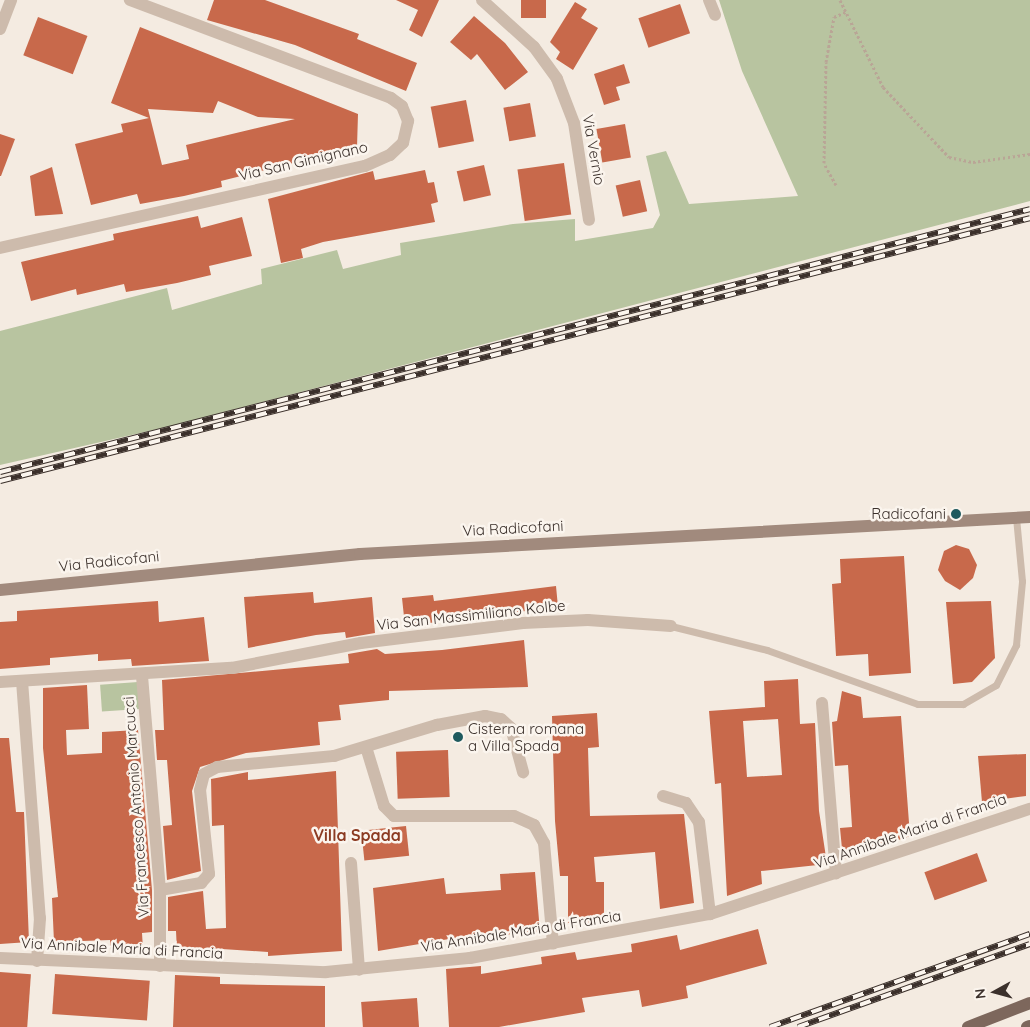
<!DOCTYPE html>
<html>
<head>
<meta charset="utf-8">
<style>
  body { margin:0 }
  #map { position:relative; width:1030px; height:1027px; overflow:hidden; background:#f4ebe1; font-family:Quicksand,sans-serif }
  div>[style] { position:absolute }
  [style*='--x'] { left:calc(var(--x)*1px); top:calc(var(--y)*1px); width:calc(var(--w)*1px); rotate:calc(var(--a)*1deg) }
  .green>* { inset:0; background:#b8c4a0; transform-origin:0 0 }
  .building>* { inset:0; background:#c8694b; transform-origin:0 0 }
  .path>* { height:3px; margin-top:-1.5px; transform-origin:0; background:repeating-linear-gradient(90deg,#b9a596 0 2.5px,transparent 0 5px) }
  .lane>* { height:7px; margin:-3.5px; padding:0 3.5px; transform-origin:3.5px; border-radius:3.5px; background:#cdbbac }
  .street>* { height:12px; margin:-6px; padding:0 6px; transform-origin:6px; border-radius:6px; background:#cdbbac }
  .secondary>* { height:12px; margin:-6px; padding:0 6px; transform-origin:6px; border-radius:6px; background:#a18a7d }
  .primary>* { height:12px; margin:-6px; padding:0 6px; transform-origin:6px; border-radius:6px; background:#7d675c }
  .rail>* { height:5.5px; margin-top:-2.75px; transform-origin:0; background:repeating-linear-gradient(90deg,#fbf5ee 0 11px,#3b302b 0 22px); box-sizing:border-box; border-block:1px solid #3b302b }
  .dots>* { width:14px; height:14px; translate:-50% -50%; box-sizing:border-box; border:2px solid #fbf5ee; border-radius:50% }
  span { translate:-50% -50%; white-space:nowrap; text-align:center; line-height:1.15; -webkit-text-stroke:5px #fbf5ee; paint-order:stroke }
  .street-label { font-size:15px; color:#3b302b }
  .poi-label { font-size:15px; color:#3b302b }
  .right { translate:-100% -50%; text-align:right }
  .left { translate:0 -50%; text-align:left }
  .neighbourhood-label { font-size:16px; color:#8c3b22; font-weight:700 }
  .north { position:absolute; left:970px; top:967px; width:50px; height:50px; -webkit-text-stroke:4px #fbf5ee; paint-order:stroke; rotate:263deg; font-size:14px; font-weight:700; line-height:20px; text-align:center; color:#3b302b }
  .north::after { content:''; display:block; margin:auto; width:18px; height:22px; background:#3b302b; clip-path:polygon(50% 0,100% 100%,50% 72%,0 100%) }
</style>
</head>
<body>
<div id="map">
  <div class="green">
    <div style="clip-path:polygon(719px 0,1030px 0,1030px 201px,171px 426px,0 465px,0 331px,167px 288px,172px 310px,262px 284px,261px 269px,337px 250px,343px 269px,401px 255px,400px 243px,513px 224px,575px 219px,575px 241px,653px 228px,660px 215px,646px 156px,666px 151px,689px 204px,798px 196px,742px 71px)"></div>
    <div style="left:138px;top:682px;width:27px;height:38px;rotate:86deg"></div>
  </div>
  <div class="building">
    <div style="clip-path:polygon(214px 0,265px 0,359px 34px,357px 39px,417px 63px,406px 91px,295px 45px,207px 20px)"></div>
    <div style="clip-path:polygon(396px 0,439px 0,422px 37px,409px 30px,418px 10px)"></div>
    <div style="left:521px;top:0;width:25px;height:18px"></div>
    <div style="clip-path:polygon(575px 2px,587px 9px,581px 18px,598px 28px,573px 70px,556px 59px,560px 52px,550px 42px)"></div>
    <div style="left:680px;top:4px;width:31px;height:44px;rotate:71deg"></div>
    <div style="clip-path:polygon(474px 16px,505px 43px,528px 72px,505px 90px,477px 54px,471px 60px,450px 42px)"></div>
    <div style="left:38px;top:17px;width:53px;height:41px;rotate:21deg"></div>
    <div style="clip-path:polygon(evenodd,140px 27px,358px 114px,357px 147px,221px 181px,222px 187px,184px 196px,140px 204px,137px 194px,91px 205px,75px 144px,123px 132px,121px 124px,149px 118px,111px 103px,140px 27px,218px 101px,258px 117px,295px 119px,186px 145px,189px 159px,162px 165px,148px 109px,213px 113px,218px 101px)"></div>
    <div style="clip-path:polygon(624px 64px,630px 83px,616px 87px,620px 100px,604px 105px,594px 74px)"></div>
    <div style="left:466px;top:100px;width:42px;height:36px;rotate:79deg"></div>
    <div style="left:530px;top:103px;width:34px;height:27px;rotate:80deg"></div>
    <div style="left:625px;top:124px;width:34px;height:29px;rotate:80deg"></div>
    <div style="clip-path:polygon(0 134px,15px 139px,1px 176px,0 176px)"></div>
    <div style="left:564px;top:163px;width:52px;height:47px;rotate:82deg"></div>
    <div style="left:484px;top:165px;width:31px;height:28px;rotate:77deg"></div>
    <div style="clip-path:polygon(52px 167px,63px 214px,35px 216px,30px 176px)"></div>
    <div style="clip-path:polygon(425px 170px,428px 183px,434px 182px,438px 202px,431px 204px,435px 222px,323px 242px,301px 249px,303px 258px,281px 263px,268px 199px,373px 171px,375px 180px)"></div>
    <div style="left:640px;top:180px;width:32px;height:25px;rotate:77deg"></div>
    <div style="clip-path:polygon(198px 216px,201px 228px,242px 217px,252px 256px,209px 266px,211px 275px,177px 283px,126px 292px,124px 284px,77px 295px,76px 289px,31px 301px,21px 262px,114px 240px,113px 234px)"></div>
    <div style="clip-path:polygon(956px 545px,969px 549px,977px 565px,973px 578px,960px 590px,945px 581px,938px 570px,944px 551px)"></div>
    <div style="clip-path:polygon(904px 556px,911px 673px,869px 676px,868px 654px,836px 656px,832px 584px,841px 583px,840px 559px)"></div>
    <div style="clip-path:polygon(556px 586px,558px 607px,405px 626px,402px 598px,433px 595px,434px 601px)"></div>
    <div style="clip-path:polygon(313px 592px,314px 603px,372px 597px,375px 633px,346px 638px,345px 632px,316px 635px,248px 648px,244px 597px)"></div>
    <div style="clip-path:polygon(158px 601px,159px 622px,204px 617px,209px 661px,132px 666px,131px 659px,98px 661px,98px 654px,50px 658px,50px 665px,0 669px,0 622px,17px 621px,17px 611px)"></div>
    <div style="clip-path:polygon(991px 601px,995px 658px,972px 682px,953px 684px,946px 602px)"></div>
    <div style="clip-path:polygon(524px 640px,528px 687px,389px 691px,389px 700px,339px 705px,341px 720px,318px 722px,320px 745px,246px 753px,200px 767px,192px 791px,201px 871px,167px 880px,163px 826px,172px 825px,167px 760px,157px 760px,155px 730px,164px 730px,162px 680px,349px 663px,348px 654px,377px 649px,385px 654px,442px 650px)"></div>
    <div style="clip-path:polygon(evenodd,798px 679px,800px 724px,815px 723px,819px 811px,827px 864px,761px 871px,762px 884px,727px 896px,721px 783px,715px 784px,709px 711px,765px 707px,764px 681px,798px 679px,778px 719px,782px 775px,747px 777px,743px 721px,778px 719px)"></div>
    <div style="clip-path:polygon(87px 685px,89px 729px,66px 730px,67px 755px,102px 753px,102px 732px,138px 730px,152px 890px,152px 932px,142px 933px,143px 949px,111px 951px,110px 940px,54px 942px,52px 898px,58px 897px,43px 748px,43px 688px)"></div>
    <div style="clip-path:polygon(842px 691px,861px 697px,863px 718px,901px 716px,910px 836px,843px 859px,840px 828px,852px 827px,848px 765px,835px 766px,832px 722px,837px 721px)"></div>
    <div style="clip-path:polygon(597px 713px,599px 747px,588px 748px,590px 816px,684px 814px,694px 903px,660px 909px,655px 852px,594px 857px,596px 882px,604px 882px,604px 923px,568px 923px,568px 876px,560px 876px,555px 821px,552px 716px)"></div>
    <div style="clip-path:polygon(0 738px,9px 738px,16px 812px,24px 812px,29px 942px,0 944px)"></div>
    <div style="left:448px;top:750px;width:47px;height:52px;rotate:88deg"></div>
    <div style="clip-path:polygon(1026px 754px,1026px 796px,982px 802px,978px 756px)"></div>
    <div style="clip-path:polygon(336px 771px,342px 951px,268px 956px,268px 952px,222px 949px,177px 952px,176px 931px,168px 931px,168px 897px,203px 891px,206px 929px,226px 928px,224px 825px,212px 826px,211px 779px,248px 772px,248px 780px)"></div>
    <div style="left:406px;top:826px;width:30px;height:45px;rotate:84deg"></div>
    <div style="left:977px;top:853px;width:30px;height:56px;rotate:70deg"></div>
    <div style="clip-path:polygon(535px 872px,540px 932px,449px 939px,378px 951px,373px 888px,444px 878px,446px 894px,501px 890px,500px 874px)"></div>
    <div style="clip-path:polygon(758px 929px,767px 964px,686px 986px,688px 998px,642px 1007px,639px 990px,582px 998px,585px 1012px,499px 1027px,449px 1027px,446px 969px,481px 966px,481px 974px,542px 964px,541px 957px,575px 952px,577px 960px,632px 952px,631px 944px,677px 935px,680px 950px)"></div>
    <div style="left:0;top:972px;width:31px;height:55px;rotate:4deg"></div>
    <div style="left:55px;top:974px;width:95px;height:40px;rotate:4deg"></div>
    <div style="clip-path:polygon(175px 975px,220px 977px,220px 984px,325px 986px,325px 1027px,173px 1027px)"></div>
    <div style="left:417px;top:998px;width:29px;height:56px;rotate:86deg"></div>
  </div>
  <div class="path">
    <div style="--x:840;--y:0;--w:97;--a:63.7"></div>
    <div style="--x:883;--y:87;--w:96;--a:46.7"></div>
    <div style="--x:949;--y:157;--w:25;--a:12"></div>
    <div style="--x:973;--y:162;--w:58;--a:-8"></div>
    <div style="--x:836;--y:185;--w:25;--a:-119"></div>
    <div style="--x:824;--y:163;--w:101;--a:-88.9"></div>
    <div style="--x:826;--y:62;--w:46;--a:-79.9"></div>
    <div style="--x:834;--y:17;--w:13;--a:-23"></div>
  </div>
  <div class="lane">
    <div style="--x:671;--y:626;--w:99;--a:14"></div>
    <div style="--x:767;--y:650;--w:160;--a:19.7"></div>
    <div style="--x:918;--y:704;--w:45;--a:0"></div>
    <div style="--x:963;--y:704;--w:38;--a:-30"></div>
    <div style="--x:996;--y:685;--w:45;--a:-63.4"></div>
    <div style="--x:1016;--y:645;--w:64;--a:-84.6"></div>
    <div style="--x:1022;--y:581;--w:64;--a:-95.4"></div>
  </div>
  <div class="street">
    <div style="--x:482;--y:0;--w:70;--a:42.1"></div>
    <div style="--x:534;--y:47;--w:39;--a:54"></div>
    <div style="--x:557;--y:79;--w:47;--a:68.9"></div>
    <div style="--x:574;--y:123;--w:98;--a:81.2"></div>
    <div style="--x:709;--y:0;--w:16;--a:68"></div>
    <div style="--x:0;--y:29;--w:31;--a:-69"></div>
    <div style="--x:0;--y:248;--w:374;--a:-12.7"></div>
    <div style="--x:365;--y:166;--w:27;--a:-24"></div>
    <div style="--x:390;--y:155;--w:18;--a:-43"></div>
    <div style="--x:403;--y:143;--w:23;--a:-77"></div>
    <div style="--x:408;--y:121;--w:16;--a:-112"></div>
    <div style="--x:402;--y:106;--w:14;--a:-144"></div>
    <div style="--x:391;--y:98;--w:279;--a:-159.4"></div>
    <div style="--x:142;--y:676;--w:215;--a:85.2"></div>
    <div style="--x:160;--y:890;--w:76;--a:90"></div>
    <div style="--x:22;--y:681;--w:238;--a:85.7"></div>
    <div style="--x:40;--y:918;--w:43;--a:94"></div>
    <div style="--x:0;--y:682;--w:232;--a:-3.5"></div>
    <div style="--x:232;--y:668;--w:131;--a:-11"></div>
    <div style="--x:361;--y:643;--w:163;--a:-7"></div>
    <div style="--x:523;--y:623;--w:65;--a:-2.6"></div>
    <div style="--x:588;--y:620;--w:83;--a:4.1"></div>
    <div style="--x:822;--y:703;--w:171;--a:85.3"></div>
    <div style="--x:366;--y:747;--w:62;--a:73"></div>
    <div style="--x:384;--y:806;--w:14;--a:45"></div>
    <div style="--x:394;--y:816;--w:120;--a:0"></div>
    <div style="--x:514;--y:816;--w:22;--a:24"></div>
    <div style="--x:534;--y:825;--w:21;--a:61"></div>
    <div style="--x:544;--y:843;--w:101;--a:84.9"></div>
    <div style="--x:663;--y:796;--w:24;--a:17"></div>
    <div style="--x:686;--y:803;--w:23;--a:56"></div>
    <div style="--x:699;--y:822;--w:93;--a:83.2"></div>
    <div style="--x:351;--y:863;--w:107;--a:85.7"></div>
    <div style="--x:160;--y:890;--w:42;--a:-9.7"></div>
    <div style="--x:201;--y:883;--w:12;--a:-48"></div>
    <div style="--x:209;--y:874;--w:84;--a:-96.1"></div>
    <div style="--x:200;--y:790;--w:16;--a:-76"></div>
    <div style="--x:204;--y:774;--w:15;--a:-28"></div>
    <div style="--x:217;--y:767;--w:118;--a:-5.4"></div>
    <div style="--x:334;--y:756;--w:108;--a:-16.8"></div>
    <div style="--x:437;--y:725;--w:49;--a:-10.6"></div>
    <div style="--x:485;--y:716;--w:16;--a:11"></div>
    <div style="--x:501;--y:719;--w:13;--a:42"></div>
    <div style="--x:511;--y:728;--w:46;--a:74.7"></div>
    <div style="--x:0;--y:958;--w:326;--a:2.5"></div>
    <div style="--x:326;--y:972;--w:145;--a:-5.6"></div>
    <div style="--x:470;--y:958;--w:244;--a:-10.4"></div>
    <div style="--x:710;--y:914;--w:337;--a:-18.2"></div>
  </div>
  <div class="secondary">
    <div style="--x:0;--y:590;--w:362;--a:-5.7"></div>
    <div style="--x:360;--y:554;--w:671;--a:-3.16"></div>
  </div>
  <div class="primary">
    <div style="--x:968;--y:1027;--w:66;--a:-21.2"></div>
    <div style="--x:1027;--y:1027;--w:3;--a:-18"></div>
  </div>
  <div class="rail">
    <div style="--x:0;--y:472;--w:1063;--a:-14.32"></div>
    <div style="--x:0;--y:481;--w:1063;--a:-14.32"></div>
    <div style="--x:770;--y:1027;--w:276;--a:-19.7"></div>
    <div style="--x:798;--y:1027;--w:246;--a:-19.7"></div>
  </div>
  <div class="dots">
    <div style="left:956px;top:514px;background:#1f5a5e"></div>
    <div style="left:458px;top:737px;background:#1f5a5e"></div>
  </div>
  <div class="street-label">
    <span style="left:594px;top:150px;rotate:80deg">Via Vernio</span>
    <span style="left:303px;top:161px;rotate:-13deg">Via San Gimignano</span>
    <span style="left:513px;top:528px;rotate:-3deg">Via Radicofani</span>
    <span style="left:109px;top:561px;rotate:-6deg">Via Radicofani</span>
    <span style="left:471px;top:615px;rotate:-6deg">Via San Massimiliano Kolbe</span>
    <span style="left:136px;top:807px;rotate:-94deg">Via Francesco Antonio Marcucci</span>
    <span style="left:910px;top:831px;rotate:-19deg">Via Annibale Maria di Francia</span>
    <span style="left:521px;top:931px;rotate:-9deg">Via Annibale Maria di Francia</span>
    <span style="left:122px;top:948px;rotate:3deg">Via Annibale Maria di Francia</span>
  </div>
  <div class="poi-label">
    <span class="right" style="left:946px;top:514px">Radicofani</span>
    <span class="left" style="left:468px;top:737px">Cisterna romana<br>a Villa Spada</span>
  </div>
  <div class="neighbourhood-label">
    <span style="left:357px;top:835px">Villa Spada</span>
  </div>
  <div class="north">N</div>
</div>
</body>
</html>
